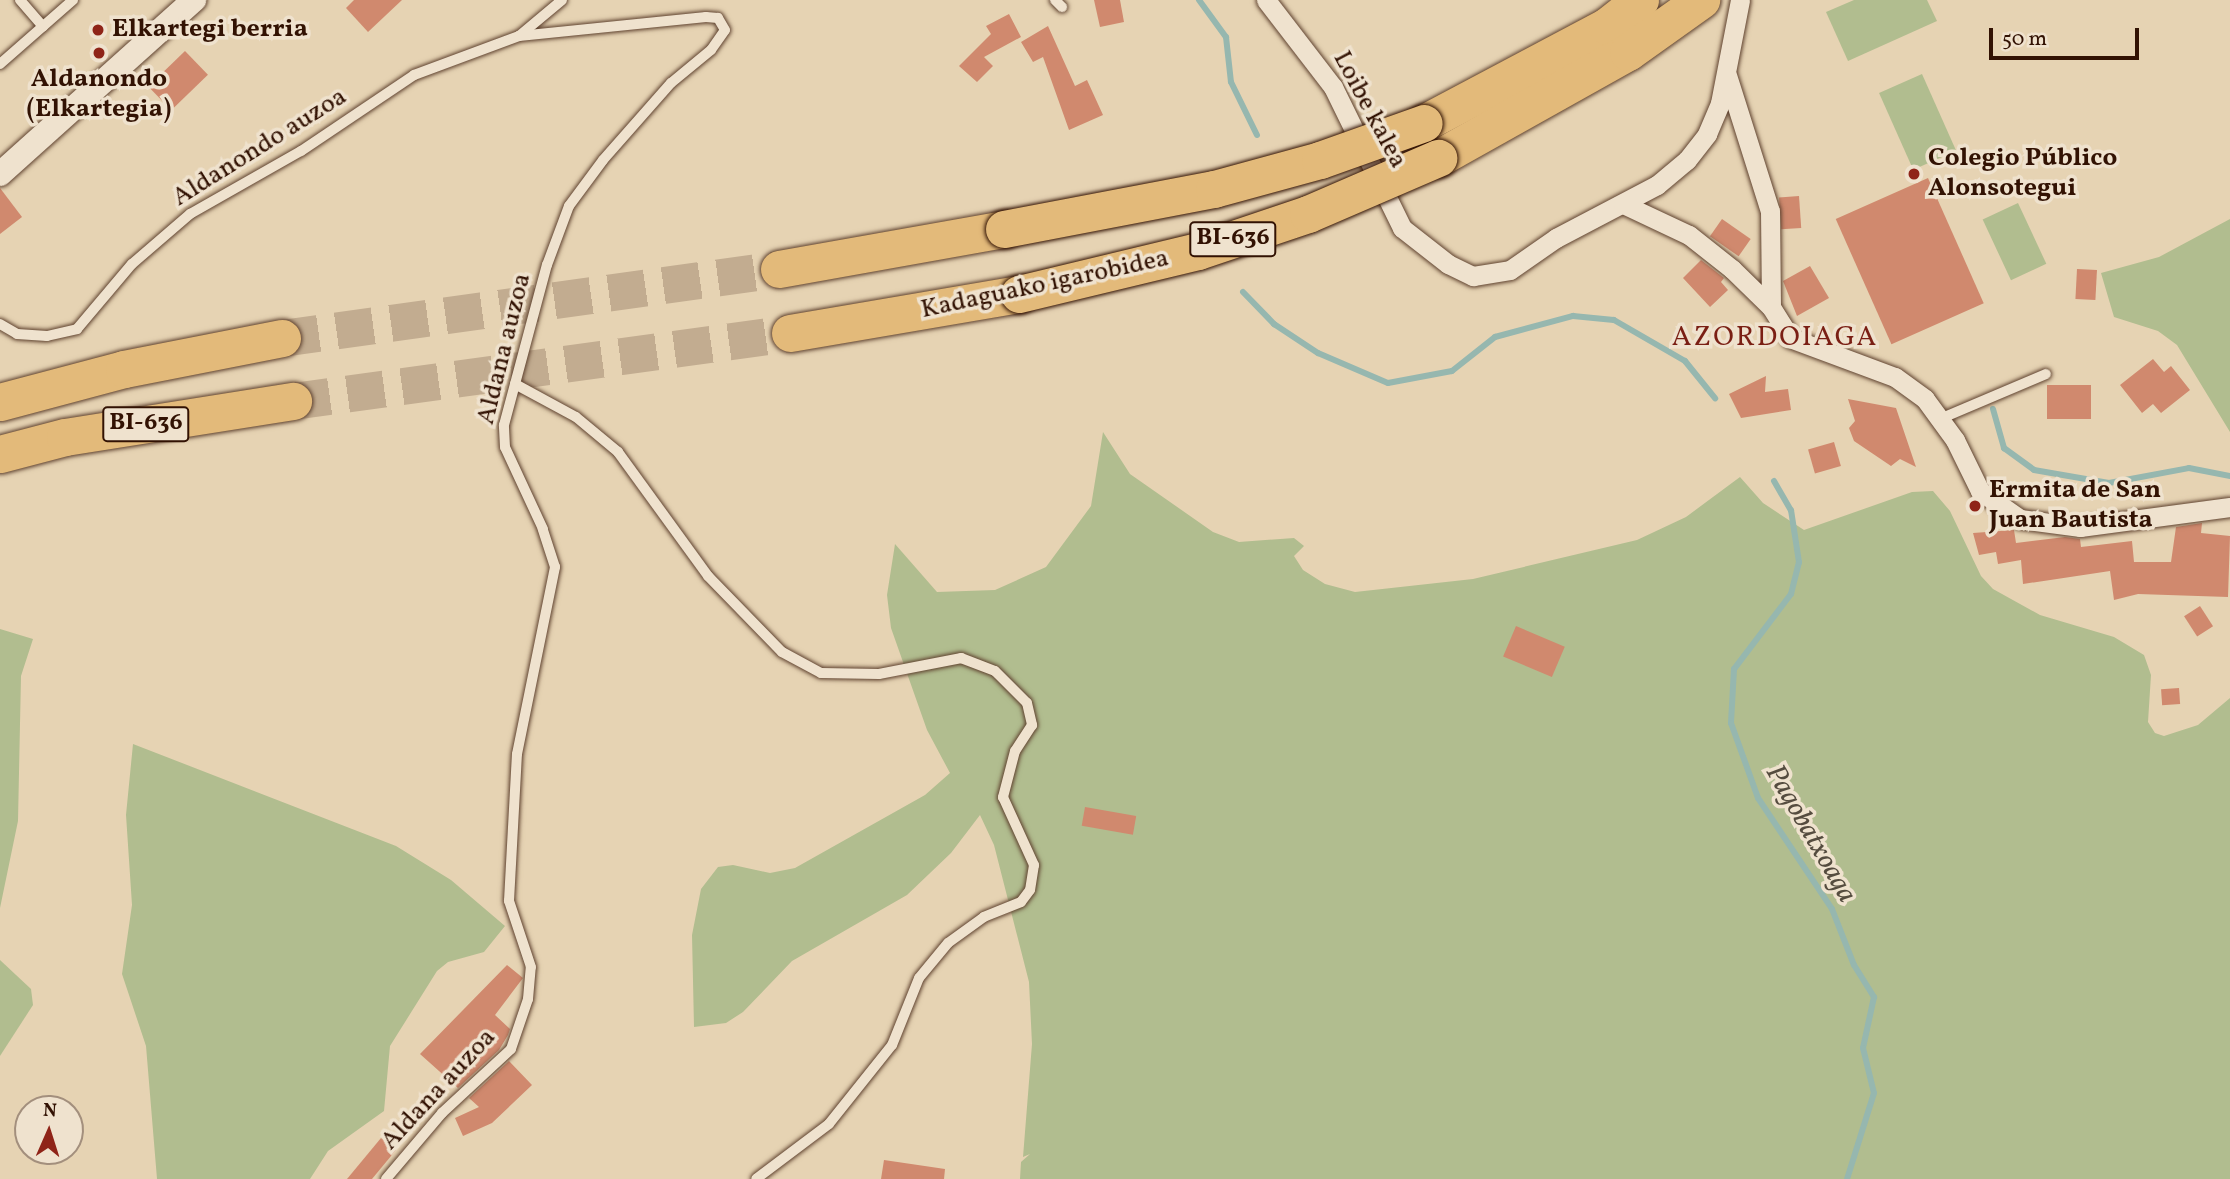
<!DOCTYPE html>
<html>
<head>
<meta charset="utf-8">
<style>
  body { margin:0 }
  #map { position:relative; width:2230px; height:1179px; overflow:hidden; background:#e6d3b3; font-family:Vollkorn,serif }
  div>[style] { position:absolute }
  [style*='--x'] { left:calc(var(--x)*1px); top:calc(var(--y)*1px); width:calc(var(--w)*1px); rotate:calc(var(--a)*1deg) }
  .green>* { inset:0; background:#b1bd8f; transform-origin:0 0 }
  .stream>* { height:6px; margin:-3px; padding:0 3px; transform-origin:3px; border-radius:3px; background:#96b7af }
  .building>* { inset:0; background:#d0896e; transform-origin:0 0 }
  .motorway-tunnel>* { height:37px; margin-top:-18.5px; transform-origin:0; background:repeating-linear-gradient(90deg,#c2ac90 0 37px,transparent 0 55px) }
  .roads { filter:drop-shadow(0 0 2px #5f422f) drop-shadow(0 0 2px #5f422f) }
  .service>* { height:10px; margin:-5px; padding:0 5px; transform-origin:5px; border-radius:5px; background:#efe2ce }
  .minor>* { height:19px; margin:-9.5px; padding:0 9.5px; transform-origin:9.5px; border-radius:9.5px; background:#efe2ce }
  .tertiary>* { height:24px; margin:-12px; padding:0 12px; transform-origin:12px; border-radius:12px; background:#efe2ce }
  .motorway>* { height:37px; margin:-18.5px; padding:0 18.5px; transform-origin:18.5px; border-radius:18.5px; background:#e3ba7a }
  .bridges { filter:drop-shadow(0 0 2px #321203) drop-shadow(0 0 2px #321203) }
  .motorway-bridge>* { height:37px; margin:-18.5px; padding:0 18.5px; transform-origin:18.5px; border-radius:18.5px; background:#e3ba7a }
  .dots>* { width:19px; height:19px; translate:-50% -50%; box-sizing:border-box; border:4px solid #efe2ce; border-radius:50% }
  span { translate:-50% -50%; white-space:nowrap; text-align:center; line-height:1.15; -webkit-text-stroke:7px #efe2ce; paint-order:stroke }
  .shield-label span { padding:2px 5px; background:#efe2ce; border:2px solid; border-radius:5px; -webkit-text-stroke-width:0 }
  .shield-label { font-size:24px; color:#321203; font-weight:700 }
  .poi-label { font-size:26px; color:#321203; font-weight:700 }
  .left { translate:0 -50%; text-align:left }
  .street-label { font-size:26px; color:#321203 }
  .neighbourhood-label { font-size:28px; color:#7a1f14; letter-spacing:2px }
  .water-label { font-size:28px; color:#554c3f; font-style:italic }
  .north { position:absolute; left:14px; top:1095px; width:70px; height:70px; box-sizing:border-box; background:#efe2ce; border:2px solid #a38f7d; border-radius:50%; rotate:3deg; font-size:19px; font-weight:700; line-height:28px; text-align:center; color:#321203 }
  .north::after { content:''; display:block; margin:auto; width:24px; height:32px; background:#8f2418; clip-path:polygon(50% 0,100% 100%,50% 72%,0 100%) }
  .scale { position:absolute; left:1989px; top:28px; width:150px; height:32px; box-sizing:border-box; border:4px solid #321203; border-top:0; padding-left:9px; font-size:21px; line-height:24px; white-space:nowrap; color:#321203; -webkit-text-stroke:5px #efe2ce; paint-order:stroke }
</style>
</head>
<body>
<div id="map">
  <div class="green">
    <div style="clip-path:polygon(1854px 0,1927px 0,1937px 21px,1848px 61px,1826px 12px)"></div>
    <div style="left:1922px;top:74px;width:84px;height:47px;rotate:66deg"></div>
    <div style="left:2018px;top:203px;width:67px;height:39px;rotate:65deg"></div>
    <div style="clip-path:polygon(2230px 219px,2230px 432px,2177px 345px,2158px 331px,2114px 317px,2101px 273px,2159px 257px)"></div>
    <div style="clip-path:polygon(1103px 432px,1130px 474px,1213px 532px,1239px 542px,1294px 538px,1304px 546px,1294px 556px,1303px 570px,1325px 584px,1355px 592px,1473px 579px,1637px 540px,1686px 517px,1740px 477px,1763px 503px,1804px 530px,1912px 492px,1933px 491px,1950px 511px,1981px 576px,1993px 589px,2040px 615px,2114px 637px,2144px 655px,2151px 675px,2148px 722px,2155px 733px,2164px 736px,2198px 725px,2230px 698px,2230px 1179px,1020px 1179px,1021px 1162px,1030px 1154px,1023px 1157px,1032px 1044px,1029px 982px,994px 845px,980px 815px,951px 853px,907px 895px,792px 961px,743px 1012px,726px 1023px,694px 1027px,692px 935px,701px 889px,718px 867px,733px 865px,770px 873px,795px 868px,925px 795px,950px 773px,927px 730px,891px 628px,887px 595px,895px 544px,937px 592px,995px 590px,1046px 567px,1091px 506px)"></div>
    <div style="clip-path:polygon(0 629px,33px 639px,21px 676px,18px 821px,0 908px)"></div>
    <div style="clip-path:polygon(133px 744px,396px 846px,451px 880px,505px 926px,484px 952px,448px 962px,437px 971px,390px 1046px,384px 1111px,328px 1151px,310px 1179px,157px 1179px,146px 1046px,122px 974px,132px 905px,126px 815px)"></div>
    <div style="clip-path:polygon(0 960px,31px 989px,33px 1005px,0 1056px)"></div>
  </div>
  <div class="stream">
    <div style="--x:1199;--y:0;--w:46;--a:53.9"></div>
    <div style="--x:1226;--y:37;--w:45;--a:83.7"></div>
    <div style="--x:1231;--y:82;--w:59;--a:63.9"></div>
    <div style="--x:1243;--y:292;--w:45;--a:45.9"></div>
    <div style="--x:1274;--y:324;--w:53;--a:33.4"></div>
    <div style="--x:1318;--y:353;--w:76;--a:23.2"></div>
    <div style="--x:1388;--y:383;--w:65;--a:-10.6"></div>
    <div style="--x:1452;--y:371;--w:55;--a:-38.3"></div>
    <div style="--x:1495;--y:337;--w:81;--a:-15.1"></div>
    <div style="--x:1573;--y:316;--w:41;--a:5.6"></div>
    <div style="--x:1614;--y:320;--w:82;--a:30"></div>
    <div style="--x:1685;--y:361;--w:48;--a:51"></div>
    <div style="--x:1993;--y:409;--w:41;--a:74.2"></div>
    <div style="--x:2004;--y:448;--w:37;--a:36"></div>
    <div style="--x:2034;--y:470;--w:76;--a:9.8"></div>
    <div style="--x:2109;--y:483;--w:81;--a:-10.6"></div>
    <div style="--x:2189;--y:468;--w:42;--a:11"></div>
    <div style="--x:1774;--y:481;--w:34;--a:60"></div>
    <div style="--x:1791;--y:510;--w:53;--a:81.3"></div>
    <div style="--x:1799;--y:562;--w:33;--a:104"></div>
    <div style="--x:1791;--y:594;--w:94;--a:127.2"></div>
    <div style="--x:1734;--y:669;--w:54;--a:93.2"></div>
    <div style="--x:1731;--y:723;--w:80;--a:70.2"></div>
    <div style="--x:1758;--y:798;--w:133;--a:56.3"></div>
    <div style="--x:1832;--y:909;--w:60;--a:68.6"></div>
    <div style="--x:1854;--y:965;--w:38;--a:58"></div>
    <div style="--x:1874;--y:997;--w:52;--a:102.2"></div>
    <div style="--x:1863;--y:1048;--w:46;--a:76.3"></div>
    <div style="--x:1874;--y:1093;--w:90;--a:107.4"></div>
  </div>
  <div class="building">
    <div style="clip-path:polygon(354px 0,402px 0,368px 32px,346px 8px)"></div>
    <div style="clip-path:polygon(1094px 0,1120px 0,1124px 22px,1100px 27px)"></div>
    <div style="clip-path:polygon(1009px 14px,1021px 37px,984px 57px,993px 66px,977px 82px,959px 66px,991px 34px,986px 26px)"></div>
    <div style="clip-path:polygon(1048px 26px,1075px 86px,1087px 80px,1103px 115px,1069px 130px,1043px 57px,1033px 62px,1021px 42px)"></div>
    <div style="left:185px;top:51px;width:33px;height:51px;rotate:46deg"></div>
    <div style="left:1928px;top:178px;width:137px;height:101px;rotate:66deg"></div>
    <div style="clip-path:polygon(0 188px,22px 217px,0 234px)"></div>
    <div style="left:1799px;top:196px;width:32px;height:20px;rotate:86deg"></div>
    <div style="left:1722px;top:219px;width:35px;height:21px;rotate:35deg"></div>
    <div style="clip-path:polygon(1701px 260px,1724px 278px,1721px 282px,1728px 290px,1710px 307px,1683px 278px)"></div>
    <div style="clip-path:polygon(1810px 266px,1829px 298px,1797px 316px,1783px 281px)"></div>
    <div style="left:2077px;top:269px;width:20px;height:30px;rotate:3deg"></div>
    <div style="clip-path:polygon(2153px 359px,2164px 372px,2171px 366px,2190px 390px,2161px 413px,2153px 404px,2142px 413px,2120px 385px)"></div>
    <div style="clip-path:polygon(1766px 376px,1765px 392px,1788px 389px,1791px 410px,1741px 418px,1729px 394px)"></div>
    <div style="left:2047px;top:385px;width:44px;height:34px"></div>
    <div style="clip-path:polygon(1848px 399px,1896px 408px,1916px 467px,1900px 459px,1891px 466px,1854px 441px,1849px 428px,1855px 421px)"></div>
    <div style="left:1834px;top:442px;width:25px;height:27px;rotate:74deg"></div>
    <div style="clip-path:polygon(2202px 523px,2201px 533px,2230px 536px,2228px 597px,2138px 594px,2114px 600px,2110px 571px,2023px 584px,2021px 560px,1998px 564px,1996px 552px,1979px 555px,1973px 533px,2014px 530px,2016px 543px,2065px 537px,2080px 539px,2081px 547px,2132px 541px,2134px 562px,2171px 562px,2176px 527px)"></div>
    <div style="left:2200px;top:606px;width:24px;height:19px;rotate:57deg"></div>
    <div style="left:1516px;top:626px;width:53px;height:33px;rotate:23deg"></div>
    <div style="left:2179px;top:688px;width:16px;height:18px;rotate:86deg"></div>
    <div style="left:1085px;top:807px;width:52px;height:19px;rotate:10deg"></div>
    <div style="clip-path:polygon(507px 965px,523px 978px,495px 1015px,510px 1029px,508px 1035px,499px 1050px,458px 1088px,420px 1054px)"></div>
    <div style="clip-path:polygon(509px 1061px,532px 1085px,492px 1123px,463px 1136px,455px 1118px,479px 1107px,469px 1098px)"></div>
    <div style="clip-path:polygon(381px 1138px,396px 1150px,372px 1179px,347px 1179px)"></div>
    <div style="clip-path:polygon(884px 1160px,945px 1169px,944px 1179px,881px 1179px)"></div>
  </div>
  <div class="motorway-tunnel">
    <div style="--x:282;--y:338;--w:502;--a:-7.9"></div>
    <div style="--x:293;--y:401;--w:502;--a:-7.79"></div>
  </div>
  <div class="roads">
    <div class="service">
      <div style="--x:20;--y:0;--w:35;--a:49"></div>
      <div style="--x:1055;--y:0;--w:10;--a:45"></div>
      <div style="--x:0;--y:64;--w:97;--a:-41.2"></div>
      <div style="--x:0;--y:324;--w:20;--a:30"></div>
      <div style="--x:17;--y:334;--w:30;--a:4"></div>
      <div style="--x:47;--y:336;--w:31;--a:-13"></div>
      <div style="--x:77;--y:329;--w:85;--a:-49.8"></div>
      <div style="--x:132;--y:264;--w:77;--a:-40.8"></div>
      <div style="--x:190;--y:214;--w:128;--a:-29.6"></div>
      <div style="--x:301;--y:151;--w:136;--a:-33.9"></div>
      <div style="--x:414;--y:75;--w:112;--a:-20.4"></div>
      <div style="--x:519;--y:36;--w:56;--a:-39.9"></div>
      <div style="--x:515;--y:384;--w:69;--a:28.4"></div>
      <div style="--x:576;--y:417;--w:55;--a:39.8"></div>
      <div style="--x:618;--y:452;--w:153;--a:54"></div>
      <div style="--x:708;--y:576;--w:106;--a:45.8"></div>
      <div style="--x:782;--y:652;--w:44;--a:28.3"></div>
      <div style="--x:821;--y:673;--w:58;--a:1"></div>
      <div style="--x:879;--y:674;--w:84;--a:-11"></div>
      <div style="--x:961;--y:658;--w:36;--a:21"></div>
      <div style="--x:995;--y:671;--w:45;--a:45"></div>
      <div style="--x:1027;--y:703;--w:23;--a:77"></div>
      <div style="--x:1032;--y:725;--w:31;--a:123"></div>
      <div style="--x:1015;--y:751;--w:48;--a:104.6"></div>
      <div style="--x:1003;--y:797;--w:75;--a:65.5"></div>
      <div style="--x:1034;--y:865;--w:25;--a:99"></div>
      <div style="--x:1030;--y:890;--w:15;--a:127"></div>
      <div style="--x:1021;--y:902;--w:40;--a:158"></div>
      <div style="--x:984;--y:917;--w:44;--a:144.2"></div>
      <div style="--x:948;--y:943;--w:45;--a:129.6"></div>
      <div style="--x:919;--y:978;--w:72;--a:111.9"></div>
      <div style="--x:892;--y:1045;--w:101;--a:128.6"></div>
      <div style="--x:829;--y:1124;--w:91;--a:143"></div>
      <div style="--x:1940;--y:419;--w:115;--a:-23"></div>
      <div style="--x:386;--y:1179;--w:87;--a:-49.7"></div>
      <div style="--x:442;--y:1113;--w:94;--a:-42.8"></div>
      <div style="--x:511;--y:1049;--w:53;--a:-71.2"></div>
      <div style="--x:528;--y:999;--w:32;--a:-85"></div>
      <div style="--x:531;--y:967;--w:70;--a:-108.4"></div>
      <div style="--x:509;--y:901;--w:147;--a:-86.9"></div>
      <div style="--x:517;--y:754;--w:191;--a:-78.5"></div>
      <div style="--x:555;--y:567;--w:40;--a:-108"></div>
      <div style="--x:543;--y:529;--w:90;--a:-114.9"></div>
      <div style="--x:505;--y:447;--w:22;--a:-93"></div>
      <div style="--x:504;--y:425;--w:166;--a:-75"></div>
      <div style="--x:547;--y:265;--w:63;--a:-69.6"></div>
      <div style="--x:569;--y:206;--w:57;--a:-53.5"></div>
      <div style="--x:603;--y:160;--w:103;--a:-48.6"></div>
      <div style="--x:671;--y:83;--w:52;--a:-39.5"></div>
      <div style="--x:711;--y:50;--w:24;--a:-55"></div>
      <div style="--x:725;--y:30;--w:14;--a:-120"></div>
      <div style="--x:718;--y:18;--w:12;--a:-175"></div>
      <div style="--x:706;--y:17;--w:188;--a:174.2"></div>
    </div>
    <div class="minor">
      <div style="--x:1266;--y:0;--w:110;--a:52.4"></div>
      <div style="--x:1333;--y:87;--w:157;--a:63.9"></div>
      <div style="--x:1402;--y:228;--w:58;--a:38"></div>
      <div style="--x:1448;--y:264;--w:28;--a:26"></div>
      <div style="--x:1473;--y:276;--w:37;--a:-9"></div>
      <div style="--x:1510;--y:270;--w:56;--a:-34.8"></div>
      <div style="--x:1556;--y:238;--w:114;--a:-27.7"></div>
      <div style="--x:1657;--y:185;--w:39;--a:-40"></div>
      <div style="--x:1687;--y:160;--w:33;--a:-52"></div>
      <div style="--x:1707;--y:134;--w:34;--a:-67"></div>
      <div style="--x:1720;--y:103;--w:105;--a:-79"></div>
      <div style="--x:1727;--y:75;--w:143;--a:72.5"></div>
      <div style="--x:1770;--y:211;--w:96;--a:89.4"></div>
      <div style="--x:1623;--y:204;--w:73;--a:25.2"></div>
      <div style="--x:1689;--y:235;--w:55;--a:38.3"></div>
      <div style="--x:1732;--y:269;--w:54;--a:44.3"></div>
      <div style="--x:1771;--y:307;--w:36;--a:58"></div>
      <div style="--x:1790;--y:338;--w:112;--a:20.4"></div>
      <div style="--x:1895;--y:377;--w:37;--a:36"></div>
      <div style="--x:1925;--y:399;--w:51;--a:53.8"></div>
      <div style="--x:1955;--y:440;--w:57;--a:63.9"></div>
      <div style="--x:1980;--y:491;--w:49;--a:35"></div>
      <div style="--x:2020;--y:519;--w:61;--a:7.6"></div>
      <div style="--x:2080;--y:527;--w:151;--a:-7.6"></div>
    </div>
    <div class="tertiary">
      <div style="--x:0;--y:174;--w:261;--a:-41.9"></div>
    </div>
    <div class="motorway">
      <div style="--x:1424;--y:123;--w:207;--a:-27.9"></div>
      <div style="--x:1607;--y:26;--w:42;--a:-38.2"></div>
      <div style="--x:1438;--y:158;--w:218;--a:-29.2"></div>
      <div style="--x:1628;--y:52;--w:90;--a:-35.5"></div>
      <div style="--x:779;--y:269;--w:229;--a:-10.1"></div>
      <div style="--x:790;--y:333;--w:232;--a:-9.7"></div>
      <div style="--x:0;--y:402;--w:128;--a:-14.9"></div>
      <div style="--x:124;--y:369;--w:161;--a:-11.1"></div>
      <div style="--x:0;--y:454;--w:67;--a:-14.7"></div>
      <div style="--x:65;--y:437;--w:231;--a:-9"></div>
    </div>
  </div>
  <div class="bridges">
    <div class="motorway-bridge">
      <div style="--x:1004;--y:229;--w:214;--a:-10.8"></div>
      <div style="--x:1214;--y:189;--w:110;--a:-15.3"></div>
      <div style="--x:1320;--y:160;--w:110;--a:-19.6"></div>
      <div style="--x:1019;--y:294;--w:184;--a:-13.5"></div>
      <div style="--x:1198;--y:251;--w:116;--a:-18.6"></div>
      <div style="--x:1308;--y:214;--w:142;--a:-23.3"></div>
    </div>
  </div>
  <div class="dots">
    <div style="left:98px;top:30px;background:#8f2418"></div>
    <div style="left:99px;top:53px;background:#8f2418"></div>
    <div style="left:1914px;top:174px;background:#8f2418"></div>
    <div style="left:1975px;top:506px;background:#8f2418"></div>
  </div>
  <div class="shield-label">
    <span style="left:1233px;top:239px">BI-636</span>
    <span style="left:146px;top:424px">BI-636</span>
  </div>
  <div class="poi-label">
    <span class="left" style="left:112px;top:30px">Elkartegi berria</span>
    <span style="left:99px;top:95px">Aldanondo<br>(Elkartegia)</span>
    <span class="left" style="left:1928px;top:174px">Colegio Público<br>Alonsotegui</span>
    <span class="left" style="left:1989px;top:506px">Ermita de San<br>Juan Bautista</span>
  </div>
  <div class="street-label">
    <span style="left:1369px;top:110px;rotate:62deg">Loibe kalea</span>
    <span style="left:260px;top:148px;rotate:-32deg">Aldanondo auzoa</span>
    <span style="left:1045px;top:285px;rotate:-12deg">Kadaguako igarobidea</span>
    <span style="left:505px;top:349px;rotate:-76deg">Aldana auzoa</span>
    <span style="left:439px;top:1090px;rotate:-47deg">Aldana auzoa</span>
  </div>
  <div class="neighbourhood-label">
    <span style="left:1775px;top:338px">AZORDOIAGA</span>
  </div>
  <div class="water-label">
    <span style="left:1810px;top:834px;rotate:60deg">Pagobatxoaga</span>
  </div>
  <div class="north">N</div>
  <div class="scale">50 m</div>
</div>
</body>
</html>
